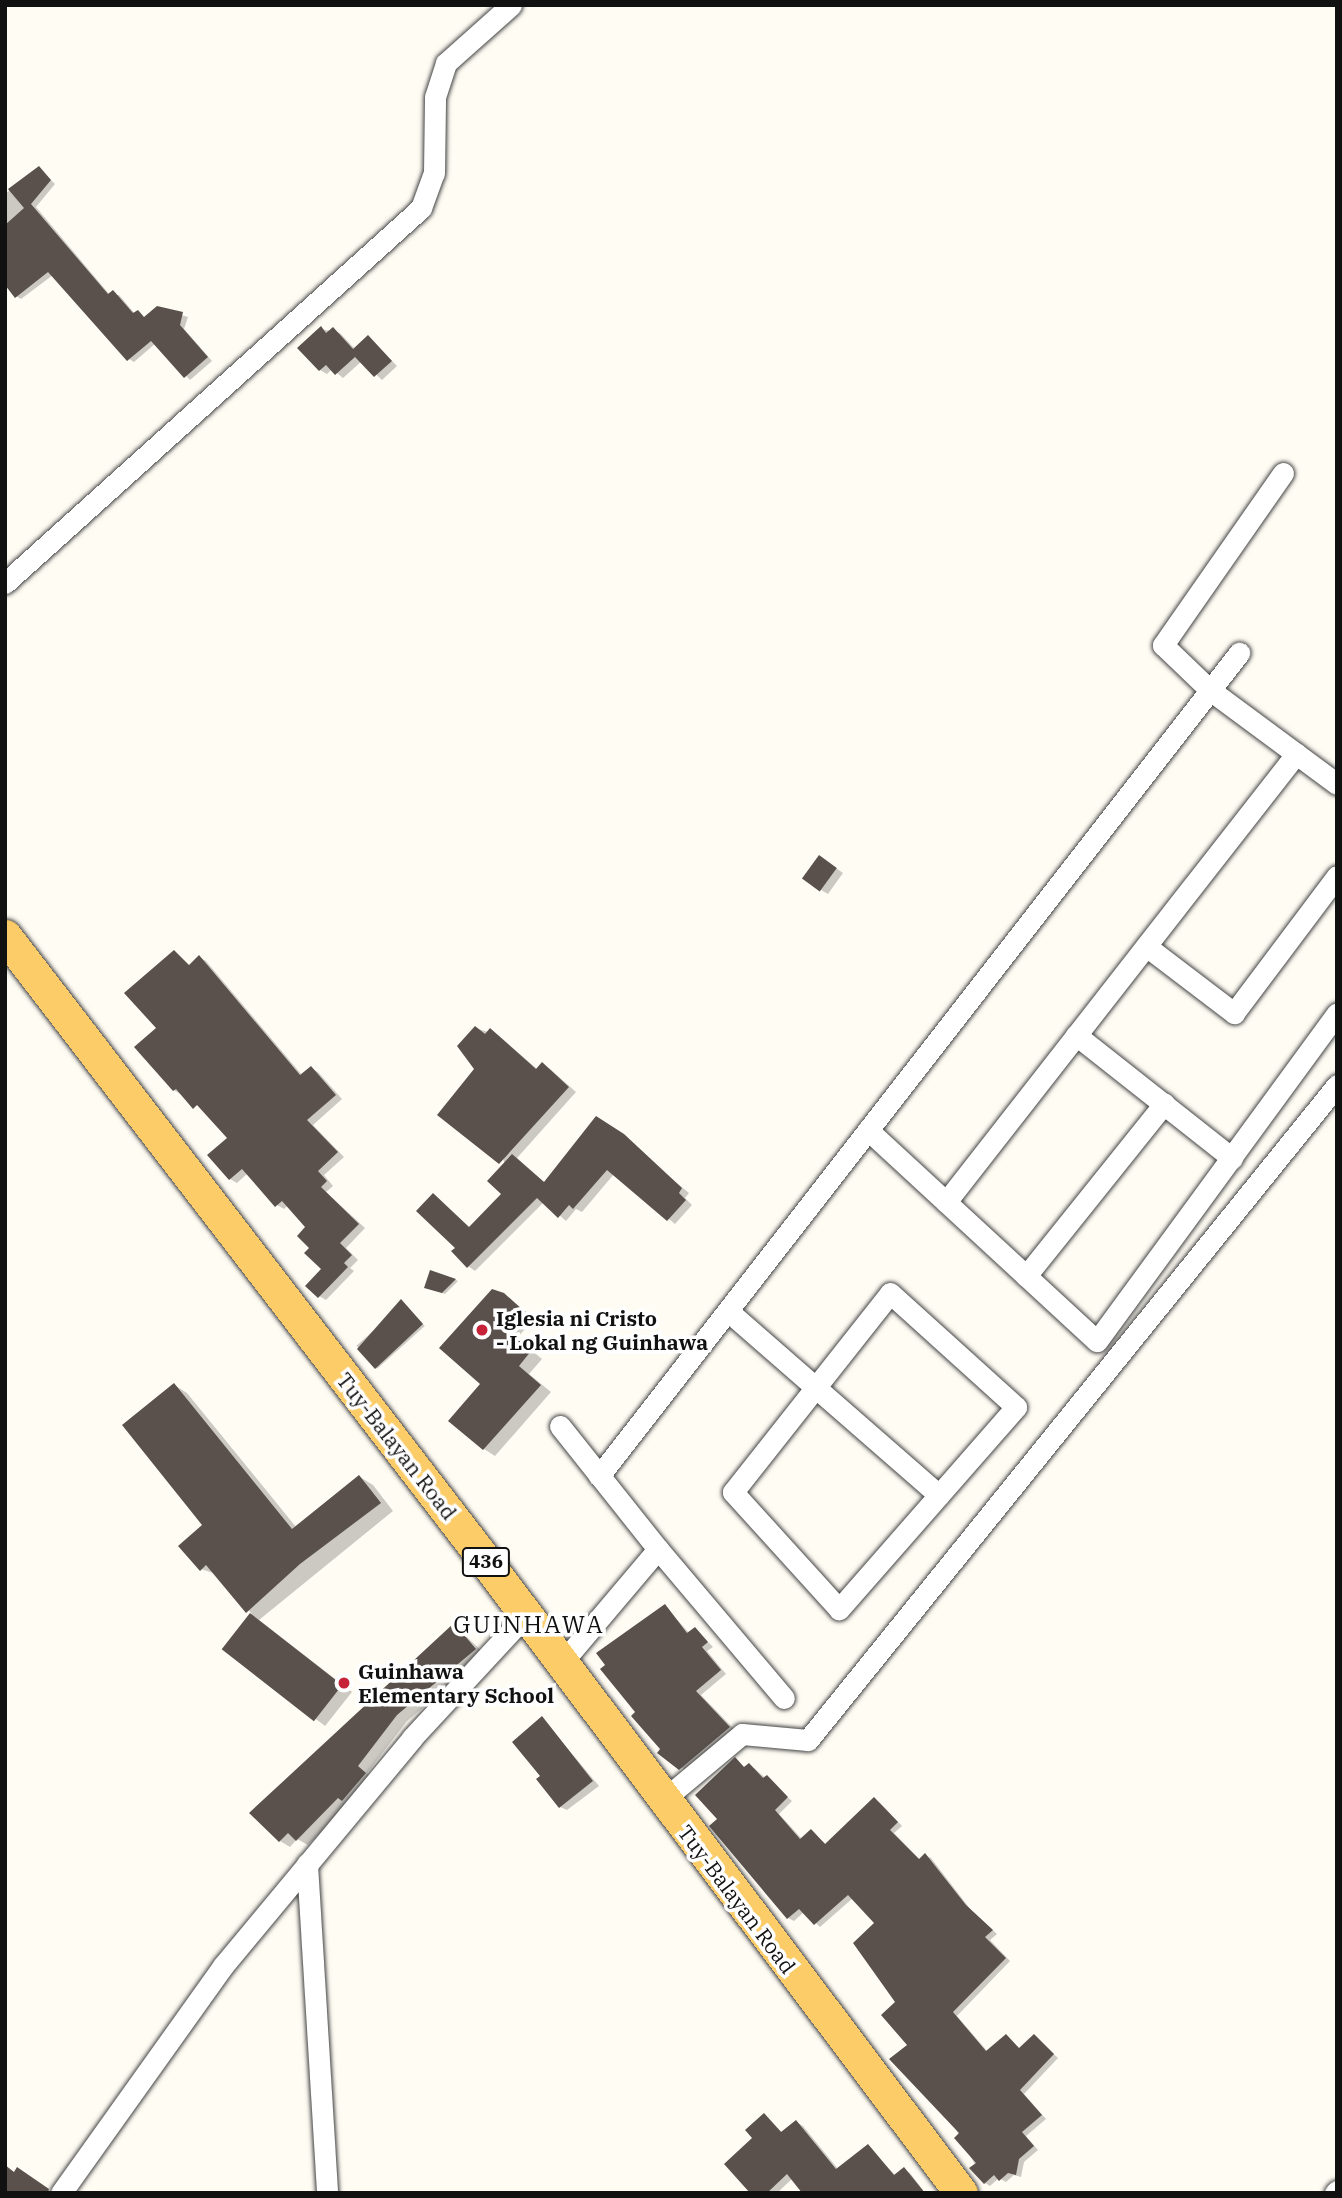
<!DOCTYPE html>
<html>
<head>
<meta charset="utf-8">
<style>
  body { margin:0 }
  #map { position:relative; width:1342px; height:2198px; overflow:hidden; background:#fffcf4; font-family:"IBM Plex Serif",serif }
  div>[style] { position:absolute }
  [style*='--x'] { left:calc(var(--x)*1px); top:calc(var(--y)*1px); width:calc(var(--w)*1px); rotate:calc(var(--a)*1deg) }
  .shadow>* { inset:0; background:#0003; transform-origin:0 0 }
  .building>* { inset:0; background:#5a514c; transform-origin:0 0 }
  .roads { filter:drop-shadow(0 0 2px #444) drop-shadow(0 0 2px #444) }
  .street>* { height:21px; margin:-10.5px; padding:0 10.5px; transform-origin:10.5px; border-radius:10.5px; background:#fff }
  .primary>* { height:33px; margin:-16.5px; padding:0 16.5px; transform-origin:16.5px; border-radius:16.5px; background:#fccc68 }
  .dots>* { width:19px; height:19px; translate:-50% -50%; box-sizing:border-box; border:4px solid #fff; border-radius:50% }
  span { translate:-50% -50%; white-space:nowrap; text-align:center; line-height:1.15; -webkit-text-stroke:7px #fff; paint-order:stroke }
  .shield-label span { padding:2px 5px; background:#fff; border:2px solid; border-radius:5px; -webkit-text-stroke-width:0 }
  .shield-label { font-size:19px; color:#111; font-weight:700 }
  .poi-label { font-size:21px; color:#111; font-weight:700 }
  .left { translate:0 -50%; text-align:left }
  .street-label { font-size:21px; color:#111 }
  .quarter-label { font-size:24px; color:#111; letter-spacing:2px }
  .frame { position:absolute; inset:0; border:7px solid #111; pointer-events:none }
</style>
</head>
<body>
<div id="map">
  <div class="shadow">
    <div style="clip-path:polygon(39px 168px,55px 184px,36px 207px,110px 295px,119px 295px,135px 314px,146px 318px,157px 308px,188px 317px,184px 329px,212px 361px,190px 380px,156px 343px,134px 362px,129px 359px,53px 275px,21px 299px,16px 296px,5px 279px,5px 194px)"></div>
    <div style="clip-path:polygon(321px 329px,340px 333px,355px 349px,369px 337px,397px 366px,382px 380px,362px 361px,343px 378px,332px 369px,327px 374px,320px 370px)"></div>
    <div style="clip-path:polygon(826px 861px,843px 873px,828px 894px,821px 890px)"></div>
    <div style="clip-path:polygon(174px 952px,190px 966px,199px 957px,206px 961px,302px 1075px,311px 1068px,318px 1072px,342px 1099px,313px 1125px,344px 1157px,324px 1175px,333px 1186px,326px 1192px,365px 1228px,346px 1248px,358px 1260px,350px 1268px,354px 1271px,326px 1300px,319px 1296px,324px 1269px,311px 1248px,308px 1227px,288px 1205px,284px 1209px,277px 1205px,248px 1173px,237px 1183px,230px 1179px,209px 1156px,229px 1138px,203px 1109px,174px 1090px,158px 1028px)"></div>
    <div style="clip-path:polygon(475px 1028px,498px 1035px,537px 1069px,542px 1064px,550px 1069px,576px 1092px,517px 1158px,545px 1183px,603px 1122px,689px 1193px,685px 1198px,692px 1205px,675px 1224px,614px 1174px,582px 1212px,576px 1209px,566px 1221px,544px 1202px,475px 1271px,468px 1266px,433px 1196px,470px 1228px,503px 1194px,505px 1165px,476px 1070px)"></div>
    <div style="clip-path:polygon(431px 1273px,456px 1280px,458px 1281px,445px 1294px,429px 1289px)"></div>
    <div style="clip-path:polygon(503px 1295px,535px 1318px,517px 1338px,542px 1359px,529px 1374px,551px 1392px,495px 1456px,484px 1449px)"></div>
    <div style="left:404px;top:1303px;width:31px;height:64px;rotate:48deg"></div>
    <div style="clip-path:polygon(174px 1385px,187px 1393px,296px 1527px,360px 1477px,373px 1485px,393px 1511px,259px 1620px,352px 1692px,325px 1726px,224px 1649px,252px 1614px,216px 1574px,201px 1569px,205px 1525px)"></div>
    <div style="clip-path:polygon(665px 1606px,690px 1634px,695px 1629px,713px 1647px,707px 1651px,726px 1674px,701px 1695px,736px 1731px,687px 1772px,662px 1749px,638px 1712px)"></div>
    <div style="clip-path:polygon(454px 1625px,486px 1655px,407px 1721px,367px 1773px,375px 1780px,308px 1845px,297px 1839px,290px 1847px,280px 1841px)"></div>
    <div style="clip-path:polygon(542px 1718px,599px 1786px,567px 1810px,560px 1807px)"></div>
    <div style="clip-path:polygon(735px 1760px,745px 1768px,754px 1768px,792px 1801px,779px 1814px,802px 1839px,811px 1831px,827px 1845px,875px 1800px,880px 1803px,902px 1826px,894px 1833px,920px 1860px,925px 1855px,931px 1858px,971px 1910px,997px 1934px,990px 1940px,1010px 1961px,957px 2016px,988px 2052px,1006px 2036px,1020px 2049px,1034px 2036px,1058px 2058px,1024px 2094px,1046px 2119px,1026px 2136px,1038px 2150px,1024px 2162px,1021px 2177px,1014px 2175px,1006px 2182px,999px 2178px,990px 2186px,985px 2183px,910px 2045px,877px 1923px,853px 1898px,820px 1927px,804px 1912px,794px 1921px,788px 1918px,712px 1827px,720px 1819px)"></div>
    <div style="clip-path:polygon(764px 2115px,783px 2133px,796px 2122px,803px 2126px,838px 2169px,868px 2147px,896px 2176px,904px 2170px,910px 2173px,925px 2193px,827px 2193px,793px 2178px,777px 2193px,753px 2193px)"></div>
  </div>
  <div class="building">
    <div style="clip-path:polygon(39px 166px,51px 180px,31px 204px,108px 294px,113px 290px,133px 313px,138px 310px,144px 317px,157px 306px,183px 312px,180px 325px,208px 357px,184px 378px,151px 341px,127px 361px,48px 272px,15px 298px,5px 285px,5px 225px,24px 208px,8px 189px)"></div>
    <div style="clip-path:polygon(321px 326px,326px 333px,333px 327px,353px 349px,368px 335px,392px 361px,374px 377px,355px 357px,335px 375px,326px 365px,319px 371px,297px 348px)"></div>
    <div style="left:819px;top:855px;width:22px;height:29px;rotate:36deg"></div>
    <div style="clip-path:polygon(174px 950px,189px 965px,199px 955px,300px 1075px,311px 1066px,336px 1095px,307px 1120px,338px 1152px,318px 1171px,327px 1181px,321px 1187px,359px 1224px,340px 1243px,352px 1255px,344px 1263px,348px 1267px,318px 1298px,305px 1286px,321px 1269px,304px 1253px,309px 1248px,297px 1236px,305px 1227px,282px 1201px,275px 1207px,242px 1169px,229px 1180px,207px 1155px,227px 1138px,197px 1105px,193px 1109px,176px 1089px,173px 1091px,134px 1047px,156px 1028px,124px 993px)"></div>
    <div style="clip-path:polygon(475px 1026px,485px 1034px,490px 1028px,536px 1069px,542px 1062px,569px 1087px,499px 1164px,437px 1115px,474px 1069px,457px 1046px)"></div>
    <div style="clip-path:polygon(596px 1116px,624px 1134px,682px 1188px,679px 1193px,686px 1200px,667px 1221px,607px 1170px,573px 1209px,569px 1205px,558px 1218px,537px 1198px,467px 1268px,451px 1251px,455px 1248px,416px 1211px,433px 1193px,469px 1227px,501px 1194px,487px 1181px,512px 1154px,544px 1182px)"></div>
    <div style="clip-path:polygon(430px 1270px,456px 1279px,442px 1293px,424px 1288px)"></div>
    <div style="clip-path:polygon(492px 1289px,504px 1293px,524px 1311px,507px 1330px,531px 1351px,519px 1366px,541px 1385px,483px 1450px,448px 1421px,480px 1384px,439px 1348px)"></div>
    <div style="clip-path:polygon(401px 1299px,423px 1324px,375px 1369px,357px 1349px)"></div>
    <div style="clip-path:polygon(174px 1383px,292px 1529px,359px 1475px,381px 1503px,300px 1564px,246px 1613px,206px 1565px,200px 1571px,178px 1546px,202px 1525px,122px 1425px)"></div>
    <div style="clip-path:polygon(665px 1604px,687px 1633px,695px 1627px,708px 1642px,702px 1647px,721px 1670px,696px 1691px,730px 1727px,679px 1770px,657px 1753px,660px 1749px,631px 1716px,635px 1712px,600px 1669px,605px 1665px,596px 1653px)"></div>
    <div style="left:250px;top:1613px;width:117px;height:46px;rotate:38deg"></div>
    <div style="clip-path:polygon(454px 1623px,476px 1649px,397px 1715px,358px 1766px,366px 1773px,342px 1801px,338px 1798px,296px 1841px,288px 1833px,279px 1842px,249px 1813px)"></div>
    <div style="clip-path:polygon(542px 1716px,593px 1781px,559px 1808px,536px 1779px,540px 1776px,512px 1742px)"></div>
    <div style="clip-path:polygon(735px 1757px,744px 1767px,749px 1763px,763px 1778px,767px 1775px,788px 1797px,775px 1810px,800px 1839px,811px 1829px,825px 1844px,874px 1797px,898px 1822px,890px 1830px,919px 1859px,925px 1853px,966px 1905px,993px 1930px,985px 1937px,1006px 1958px,953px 2012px,986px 2051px,1006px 2034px,1019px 2048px,1034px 2034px,1054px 2054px,1020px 2090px,1042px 2115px,1022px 2132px,1034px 2146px,1019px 2159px,1016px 2175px,1008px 2173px,999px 2181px,994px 2175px,984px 2184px,969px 2168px,976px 2163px,954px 2138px,959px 2133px,889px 2059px,907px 2045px,881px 2015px,895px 2002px,853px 1943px,874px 1923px,848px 1895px,814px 1925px,799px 1909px,787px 1919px,709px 1826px,717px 1819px,695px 1795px)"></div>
    <div style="clip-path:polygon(764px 2113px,781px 2132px,796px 2120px,836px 2169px,868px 2144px,894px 2175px,904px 2167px,925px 2193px,802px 2193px,787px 2174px,767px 2193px,750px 2193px,724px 2164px,752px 2138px,745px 2130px)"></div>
    <div style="clip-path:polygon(5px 2165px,14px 2172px,17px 2167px,49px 2189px,48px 2193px,5px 2193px)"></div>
  </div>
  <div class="roads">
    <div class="street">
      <div style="--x:1283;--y:473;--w:210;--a:124.9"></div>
      <div style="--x:1163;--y:645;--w:65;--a:43.8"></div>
      <div style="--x:1210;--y:690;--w:158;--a:36.5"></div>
      <div style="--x:5;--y:583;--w:560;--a:-42.03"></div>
      <div style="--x:421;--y:208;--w:37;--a:-70"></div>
      <div style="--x:434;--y:173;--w:76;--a:-89.2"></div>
      <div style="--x:435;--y:97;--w:36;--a:-72"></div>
      <div style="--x:446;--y:63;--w:87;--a:-41.7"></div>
      <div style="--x:1146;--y:946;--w:111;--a:37.3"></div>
      <div style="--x:1234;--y:1013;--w:171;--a:-53.1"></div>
      <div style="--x:1076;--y:1035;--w:199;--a:38.3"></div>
      <div style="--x:868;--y:1130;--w:311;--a:42.7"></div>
      <div style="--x:1097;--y:1341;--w:406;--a:-53.8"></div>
      <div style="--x:946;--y:1202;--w:569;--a:-52"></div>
      <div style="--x:1026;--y:1276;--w:221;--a:-51.3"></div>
      <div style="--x:890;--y:1293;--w:170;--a:42.1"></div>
      <div style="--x:1016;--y:1407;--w:269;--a:131.2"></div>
      <div style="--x:839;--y:1609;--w:158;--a:-132.2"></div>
      <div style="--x:733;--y:1492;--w:253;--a:-51.7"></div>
      <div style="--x:728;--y:1311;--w:280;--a:41.1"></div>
      <div style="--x:560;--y:1426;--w:157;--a:51.5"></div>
      <div style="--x:658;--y:1549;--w:152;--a:130.2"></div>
      <div style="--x:599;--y:1476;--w:1043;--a:-52.13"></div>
      <div style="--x:658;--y:1549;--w:195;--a:49.8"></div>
      <div style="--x:663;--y:1800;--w:103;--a:-39.9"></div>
      <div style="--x:742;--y:1734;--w:66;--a:5.2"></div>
      <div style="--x:808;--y:1740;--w:842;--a:-51.07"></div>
      <div style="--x:307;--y:1864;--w:330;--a:86.5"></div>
      <div style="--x:61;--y:2193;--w:279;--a:-54.5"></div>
      <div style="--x:223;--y:1966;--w:296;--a:-50.3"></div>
      <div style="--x:412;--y:1738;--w:165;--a:-47.2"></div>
      <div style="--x:1335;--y:2193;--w:3;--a:-45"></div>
    </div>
    <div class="primary">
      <div style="--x:5;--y:936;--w:776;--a:52.44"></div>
      <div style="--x:478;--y:1551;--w:803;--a:53.04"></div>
    </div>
  </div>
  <div class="dots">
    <div style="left:482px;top:1330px;background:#c72338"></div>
    <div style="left:344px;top:1683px;background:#c72338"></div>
  </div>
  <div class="shield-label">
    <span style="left:486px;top:1562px">436</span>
  </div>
  <div class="poi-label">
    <span class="left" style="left:496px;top:1330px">Iglesia ni Cristo<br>- Lokal ng Guinhawa</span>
    <span class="left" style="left:358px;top:1683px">Guinhawa<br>Elementary School</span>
  </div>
  <div class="street-label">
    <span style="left:397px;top:1446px;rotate:52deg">Tuy-Balayan Road</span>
    <span style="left:737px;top:1899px;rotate:53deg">Tuy-Balayan Road</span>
  </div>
  <div class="quarter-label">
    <span style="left:529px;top:1625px">GUINHAWA</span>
  </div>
  <div class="frame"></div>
</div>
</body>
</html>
